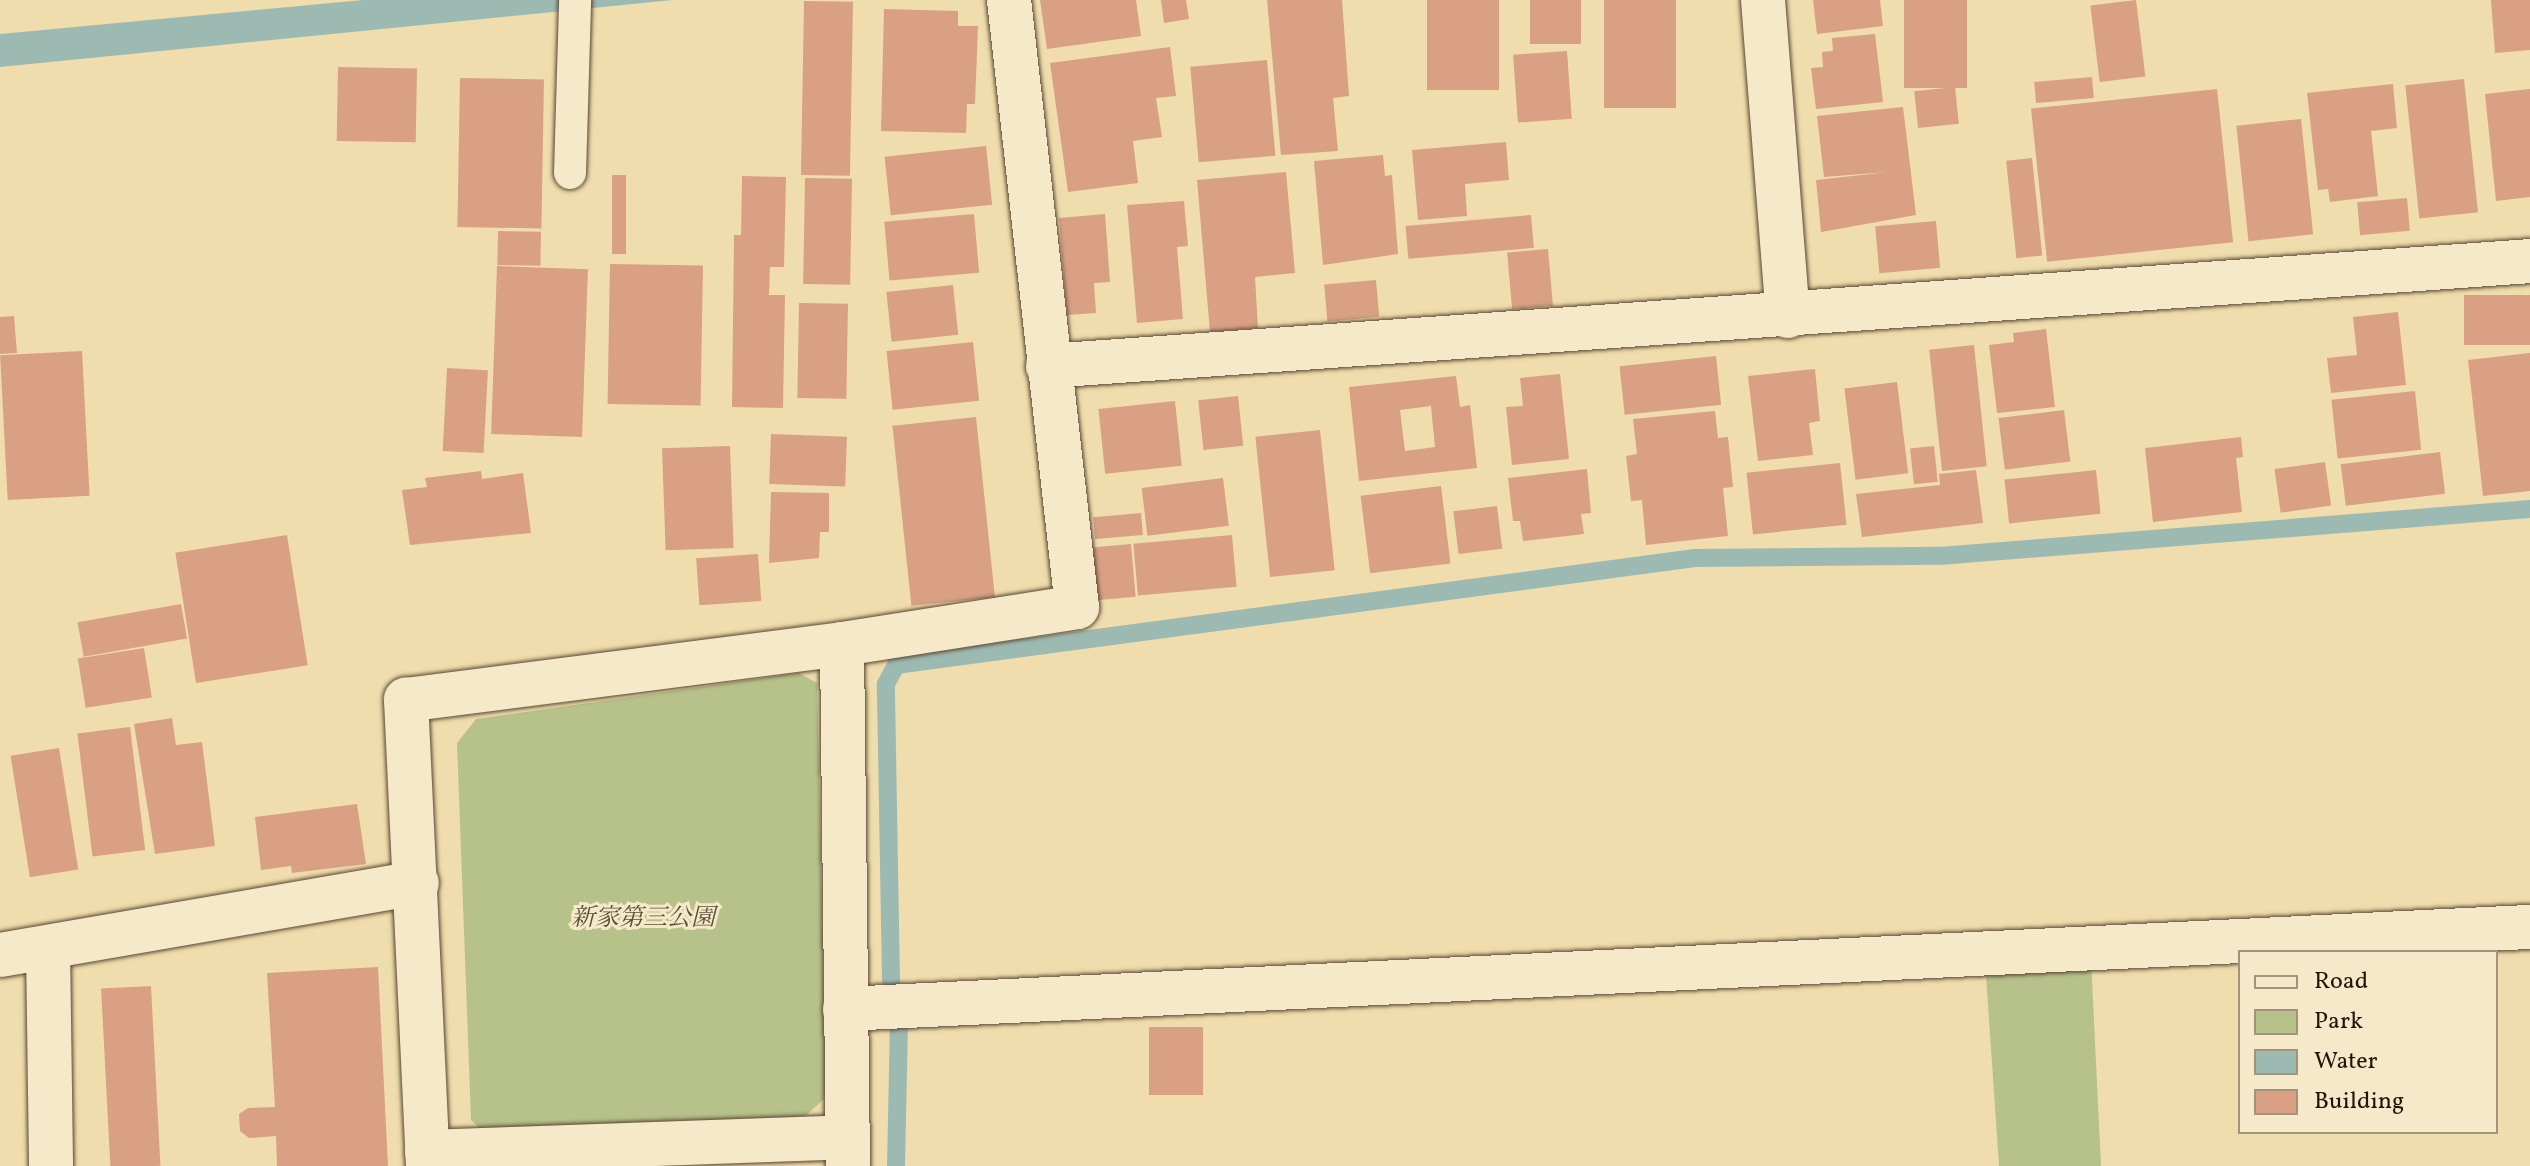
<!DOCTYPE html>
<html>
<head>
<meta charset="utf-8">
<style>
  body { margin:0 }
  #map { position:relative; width:2530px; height:1166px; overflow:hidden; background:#f0ddad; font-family:Vollkorn,"Noto Serif JP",serif }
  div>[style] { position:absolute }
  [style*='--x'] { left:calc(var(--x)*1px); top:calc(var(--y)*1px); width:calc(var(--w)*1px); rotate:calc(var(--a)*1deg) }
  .green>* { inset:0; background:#b7c28b }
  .water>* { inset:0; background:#9dbab2 }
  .stream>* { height:18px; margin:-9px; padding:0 9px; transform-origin:9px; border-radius:9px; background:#9dbab2 }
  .building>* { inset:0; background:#d9a084; transform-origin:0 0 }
  .roads { filter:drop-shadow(0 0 2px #584632) drop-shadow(0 0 2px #584632) }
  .lane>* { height:32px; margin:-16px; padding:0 16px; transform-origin:16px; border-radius:16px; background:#f5e9ca }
  .street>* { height:44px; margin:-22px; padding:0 22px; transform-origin:22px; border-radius:22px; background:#f5e9ca }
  span { translate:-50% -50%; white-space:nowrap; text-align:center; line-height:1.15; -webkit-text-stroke:6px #f5e9ca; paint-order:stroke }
  .park-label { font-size:24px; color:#585036; font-style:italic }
  .legend { position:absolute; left:2238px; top:950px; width:260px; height:184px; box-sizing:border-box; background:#f5e9ca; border:2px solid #a2937d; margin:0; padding:10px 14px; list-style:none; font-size:24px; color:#251309 }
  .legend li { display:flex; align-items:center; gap:16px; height:40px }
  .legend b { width:40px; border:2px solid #a2937d }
</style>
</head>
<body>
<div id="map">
  <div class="green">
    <div style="clip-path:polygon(799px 673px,817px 683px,826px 1097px,801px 1120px,486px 1134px,471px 1120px,457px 743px,476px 719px)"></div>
    <div style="clip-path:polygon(2091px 958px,2101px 1166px,1999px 1166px,1986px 976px,1999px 961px)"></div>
  </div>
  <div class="water">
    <div style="clip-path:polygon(363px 0,673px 0,0 67px,0 34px)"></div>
  </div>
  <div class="stream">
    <div style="--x:891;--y:980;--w:296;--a:-91"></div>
    <div style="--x:886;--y:684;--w:21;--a:-62"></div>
    <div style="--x:896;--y:665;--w:806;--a:-7.63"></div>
    <div style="--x:1695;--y:558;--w:244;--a:-0.5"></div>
    <div style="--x:1939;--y:556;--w:593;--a:-4.55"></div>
    <div style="--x:896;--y:1166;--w:145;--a:-88.8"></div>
  </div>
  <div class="building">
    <div style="clip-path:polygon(1040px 0,1136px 0,1141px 36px,1047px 49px)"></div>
    <div style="clip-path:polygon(1161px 0,1186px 0,1189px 19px,1164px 23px)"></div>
    <div style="clip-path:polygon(1267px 0,1342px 0,1349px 96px,1333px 98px,1338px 151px,1281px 155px)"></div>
    <div style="left:1427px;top:0;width:72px;height:90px"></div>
    <div style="left:1530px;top:0;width:51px;height:44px"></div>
    <div style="left:1604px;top:0;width:72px;height:108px"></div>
    <div style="clip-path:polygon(1813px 0,1880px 0,1883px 26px,1817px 34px)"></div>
    <div style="left:1904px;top:0;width:63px;height:88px"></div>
    <div style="left:2136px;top:0;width:77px;height:46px;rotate:83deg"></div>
    <div style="clip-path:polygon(2491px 0,2530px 0,2530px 50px,2495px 53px)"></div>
    <div style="left:804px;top:1px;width:49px;height:174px;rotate:1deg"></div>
    <div style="clip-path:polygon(884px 9px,958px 11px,958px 26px,978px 26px,975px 104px,967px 104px,966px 133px,881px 131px)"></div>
    <div style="clip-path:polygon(1875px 34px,1883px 102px,1816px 109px,1811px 68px,1823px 67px,1822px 52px,1833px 51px,1832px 38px)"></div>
    <div style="clip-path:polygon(1170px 47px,1176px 96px,1156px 98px,1162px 137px,1133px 141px,1138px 183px,1068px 192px,1050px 63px)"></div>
    <div style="left:1567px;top:51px;width:68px;height:54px;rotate:86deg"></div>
    <div style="left:1267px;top:60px;width:96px;height:77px;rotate:85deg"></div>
    <div style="left:338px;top:67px;width:79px;height:74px;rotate:1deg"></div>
    <div style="left:2092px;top:77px;width:21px;height:58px;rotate:85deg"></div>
    <div style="left:460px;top:78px;width:84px;height:149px;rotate:1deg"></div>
    <div style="left:2464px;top:79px;width:134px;height:59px;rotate:84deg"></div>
    <div style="clip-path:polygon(2393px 84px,2397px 128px,2371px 131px,2378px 196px,2330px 202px,2328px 189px,2318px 190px,2307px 93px)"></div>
    <div style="left:1955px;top:87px;width:37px;height:41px;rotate:84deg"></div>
    <div style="left:2217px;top:89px;width:154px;height:187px;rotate:84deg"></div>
    <div style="clip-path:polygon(2530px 89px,2530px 197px,2496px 201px,2485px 94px)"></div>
    <div style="clip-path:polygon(1903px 107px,1916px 215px,1821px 232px,1816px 180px,1888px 172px,1824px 177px,1817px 116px)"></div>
    <div style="left:2301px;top:119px;width:116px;height:65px;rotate:84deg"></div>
    <div style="clip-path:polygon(1506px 142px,1509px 180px,1465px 184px,1467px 216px,1418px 220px,1412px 150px)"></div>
    <div style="left:986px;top:146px;width:59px;height:102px;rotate:84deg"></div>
    <div style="clip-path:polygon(1383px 155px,1385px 176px,1392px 175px,1398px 254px,1323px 265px,1314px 161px)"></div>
    <div style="left:2032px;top:158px;width:98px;height:26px;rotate:84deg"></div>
    <div style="clip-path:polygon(1286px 172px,1295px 273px,1255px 277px,1258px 328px,1210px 332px,1197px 180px)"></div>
    <div style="left:612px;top:175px;width:14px;height:79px"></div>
    <div style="clip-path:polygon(742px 176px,786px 177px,784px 267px,770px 267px,769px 295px,785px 295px,783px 408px,732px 407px,734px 235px,741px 235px)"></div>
    <div style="left:805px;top:178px;width:47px;height:106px;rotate:1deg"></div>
    <div style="left:2407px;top:198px;width:33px;height:50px;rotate:85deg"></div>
    <div style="clip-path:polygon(1184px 201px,1188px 246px,1177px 247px,1183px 319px,1137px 323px,1127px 205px)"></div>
    <div style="left:974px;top:214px;width:59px;height:90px;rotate:85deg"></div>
    <div style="clip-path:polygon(1105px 214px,1110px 282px,1094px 283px,1096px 313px,1067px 315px,1059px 218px)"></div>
    <div style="left:1531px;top:215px;width:33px;height:126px;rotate:85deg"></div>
    <div style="left:1936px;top:221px;width:47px;height:61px;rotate:85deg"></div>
    <div style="left:498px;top:231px;width:43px;height:34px;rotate:1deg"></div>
    <div style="left:1548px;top:249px;width:57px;height:41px;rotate:85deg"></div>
    <div style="left:610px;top:264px;width:93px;height:140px;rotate:1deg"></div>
    <div style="left:497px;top:266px;width:91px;height:168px;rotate:2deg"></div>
    <div style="left:1376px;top:280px;width:37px;height:52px;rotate:85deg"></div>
    <div style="left:953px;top:285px;width:50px;height:67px;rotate:84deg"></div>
    <div style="left:2530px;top:295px;width:50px;height:66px;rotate:90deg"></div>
    <div style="left:799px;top:303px;width:49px;height:95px;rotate:1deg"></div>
    <div style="clip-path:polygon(2398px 312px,2406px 385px,2331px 393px,2327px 358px,2357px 355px,2353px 317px)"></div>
    <div style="clip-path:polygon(14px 316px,17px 353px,0 354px,0 317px)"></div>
    <div style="clip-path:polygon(2046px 329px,2055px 407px,1997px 413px,1989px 345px,2014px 342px,2013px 333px)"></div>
    <div style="left:973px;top:342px;width:59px;height:87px;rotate:84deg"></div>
    <div style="left:1974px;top:345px;width:122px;height:45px;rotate:84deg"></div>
    <div style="left:82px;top:351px;width:145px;height:82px;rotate:87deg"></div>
    <div style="clip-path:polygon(2530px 353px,2530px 491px,2483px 496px,2468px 360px)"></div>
    <div style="left:1716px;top:356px;width:49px;height:97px;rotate:84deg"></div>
    <div style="left:447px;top:368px;width:41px;height:83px;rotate:3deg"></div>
    <div style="clip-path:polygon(1815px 369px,1820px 421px,1809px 423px,1813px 455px,1758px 461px,1748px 376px)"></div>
    <div style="clip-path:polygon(1560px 374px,1569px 459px,1512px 465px,1506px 407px,1523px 406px,1520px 378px)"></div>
    <div style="clip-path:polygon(evenodd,1456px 376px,1460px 407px,1470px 405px,1477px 468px,1359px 481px,1349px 387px,1456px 376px,1431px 406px,1435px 447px,1405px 451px,1400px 410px,1431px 406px)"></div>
    <div style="left:1897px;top:382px;width:92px;height:53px;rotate:83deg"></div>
    <div style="left:2415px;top:391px;width:59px;height:84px;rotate:84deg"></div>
    <div style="left:1238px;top:396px;width:50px;height:40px;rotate:84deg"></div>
    <div style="left:1175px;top:401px;width:65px;height:77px;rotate:84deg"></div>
    <div style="left:2064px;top:410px;width:52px;height:66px;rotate:83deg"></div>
    <div style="clip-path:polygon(1715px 411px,1718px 438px,1728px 437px,1733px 487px,1723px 488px,1728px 536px,1646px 545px,1642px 500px,1631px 501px,1626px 456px,1637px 454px,1633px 419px)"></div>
    <div style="left:976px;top:417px;width:181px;height:84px;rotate:84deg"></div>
    <div style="left:1320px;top:430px;width:141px;height:65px;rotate:84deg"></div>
    <div style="left:771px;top:434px;width:76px;height:50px;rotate:2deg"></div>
    <div style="clip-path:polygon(2241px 437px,2243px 457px,2236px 458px,2242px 512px,2153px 522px,2145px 448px)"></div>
    <div style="left:730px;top:446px;width:102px;height:68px;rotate:88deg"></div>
    <div style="left:1934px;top:446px;width:36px;height:24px;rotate:84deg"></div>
    <div style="left:2440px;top:452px;width:42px;height:100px;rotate:83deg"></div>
    <div style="left:2325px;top:462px;width:44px;height:51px;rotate:82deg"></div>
    <div style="left:1840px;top:463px;width:62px;height:94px;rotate:84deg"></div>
    <div style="clip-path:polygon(1587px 469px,1591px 513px,1581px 514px,1584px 534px,1523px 541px,1520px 521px,1513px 521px,1508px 478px)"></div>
    <div style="clip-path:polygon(1976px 470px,1983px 523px,1862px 537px,1856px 494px,1940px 485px,1939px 474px)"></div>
    <div style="left:2096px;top:470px;width:44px;height:92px;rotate:84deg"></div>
    <div style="clip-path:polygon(481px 471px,482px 479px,523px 473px,531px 533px,410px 545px,402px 490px,427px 487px,425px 478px)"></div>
    <div style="left:1223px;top:478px;width:48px;height:82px;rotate:83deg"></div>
    <div style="left:1441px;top:486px;width:78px;height:81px;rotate:83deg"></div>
    <div style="clip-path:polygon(771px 492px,829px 493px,829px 532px,820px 532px,819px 558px,769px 563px)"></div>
    <div style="left:1497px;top:506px;width:43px;height:44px;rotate:83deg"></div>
    <div style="left:1141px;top:513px;width:22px;height:48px;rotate:85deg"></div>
    <div style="left:287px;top:535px;width:132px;height:113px;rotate:81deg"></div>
    <div style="left:1232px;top:535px;width:52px;height:99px;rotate:85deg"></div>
    <div style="left:1131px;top:544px;width:53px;height:39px;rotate:85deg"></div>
    <div style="left:758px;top:554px;width:47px;height:62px;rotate:86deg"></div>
    <div style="left:181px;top:604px;width:35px;height:105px;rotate:80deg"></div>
    <div style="left:144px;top:648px;width:50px;height:67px;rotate:81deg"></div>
    <div style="clip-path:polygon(172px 718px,176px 745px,202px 742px,215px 846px,155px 854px,134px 724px)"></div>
    <div style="left:130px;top:727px;width:124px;height:53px;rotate:83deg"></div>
    <div style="left:59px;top:748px;width:123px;height:49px;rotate:81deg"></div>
    <div style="clip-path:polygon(357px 804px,366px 864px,292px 873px,291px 866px,261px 870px,255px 817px)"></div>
    <div style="clip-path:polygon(378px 967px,388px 1166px,277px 1166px,276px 1136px,249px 1138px,240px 1131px,239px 1114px,248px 1108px,275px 1107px,267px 973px)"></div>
    <div style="left:151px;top:986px;width:180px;height:50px;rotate:87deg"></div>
    <div style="left:1203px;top:1027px;width:68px;height:54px;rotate:90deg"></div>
  </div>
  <div class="roads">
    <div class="lane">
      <div style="--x:570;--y:173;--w:173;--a:-88.3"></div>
    </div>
    <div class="street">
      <div style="--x:1763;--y:0;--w:317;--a:85.5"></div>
      <div style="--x:1048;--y:366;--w:1486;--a:-4.05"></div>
      <div style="--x:842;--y:644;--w:522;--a:89.34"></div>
      <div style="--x:48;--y:948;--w:218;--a:89.2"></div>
      <div style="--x:0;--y:955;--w:423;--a:-9.8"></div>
      <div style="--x:845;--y:1009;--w:1687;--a:-2.79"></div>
      <div style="--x:427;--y:1152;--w:420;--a:-2"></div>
      <div style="--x:428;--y:1166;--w:467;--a:-92.7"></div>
      <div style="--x:406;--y:700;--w:440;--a:-7.3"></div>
      <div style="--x:842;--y:644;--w:238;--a:-8.9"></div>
      <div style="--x:1077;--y:607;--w:611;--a:-96.39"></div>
    </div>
  </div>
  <div class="park-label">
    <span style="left:643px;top:920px">新家第三公園</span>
  </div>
  <ul class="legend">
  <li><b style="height:10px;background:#f5e9ca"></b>Road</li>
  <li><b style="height:22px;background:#b7c28b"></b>Park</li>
  <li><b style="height:22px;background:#9dbab2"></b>Water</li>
  <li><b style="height:22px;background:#d9a084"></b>Building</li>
  </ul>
</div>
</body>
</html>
